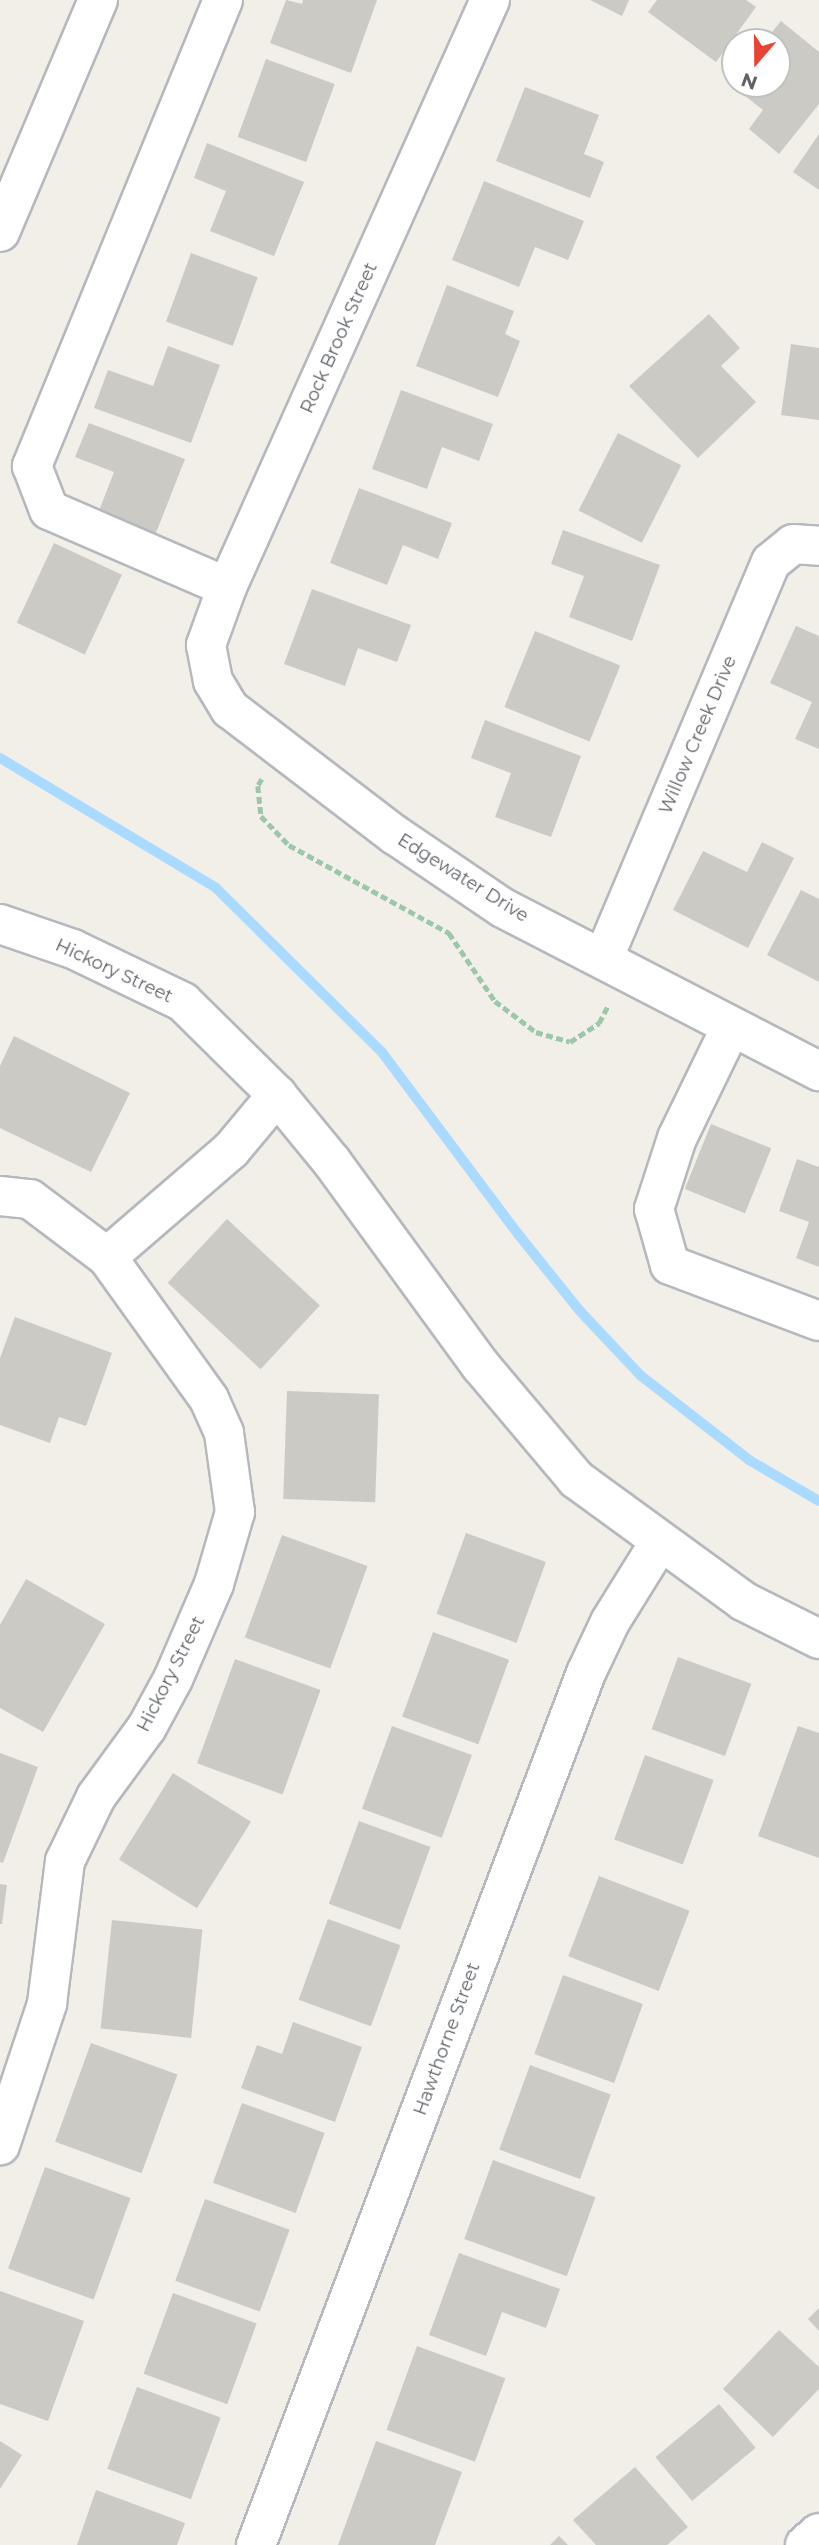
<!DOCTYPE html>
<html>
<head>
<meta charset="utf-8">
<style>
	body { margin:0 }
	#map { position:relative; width:819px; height:2545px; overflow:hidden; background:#f1efe8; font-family:Montserrat,sans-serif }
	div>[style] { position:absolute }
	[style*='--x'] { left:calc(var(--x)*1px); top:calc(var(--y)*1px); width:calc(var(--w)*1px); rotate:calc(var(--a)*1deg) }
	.stream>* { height:10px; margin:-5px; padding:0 5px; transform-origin:5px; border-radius:5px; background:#aadaff }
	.building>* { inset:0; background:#cccac5; transform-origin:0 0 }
	.path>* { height:4.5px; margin-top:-2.25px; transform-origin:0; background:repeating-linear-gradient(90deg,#9cc7a9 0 7px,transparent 0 10.5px) }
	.roads { filter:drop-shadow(2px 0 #b5b8bc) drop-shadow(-2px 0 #b5b8bc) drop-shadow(0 2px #b5b8bc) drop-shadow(0 -2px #b5b8bc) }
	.minor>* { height:38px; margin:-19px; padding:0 19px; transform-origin:19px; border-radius:19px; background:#fff }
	span { translate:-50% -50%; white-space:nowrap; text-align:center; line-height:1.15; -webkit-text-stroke:5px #fff; paint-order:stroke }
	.street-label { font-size:18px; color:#5f6368 }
	.north { position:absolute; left:721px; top:28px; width:70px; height:70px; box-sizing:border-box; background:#fff; border:2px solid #bfc1c3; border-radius:50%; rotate:200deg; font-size:19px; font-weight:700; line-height:28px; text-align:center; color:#5f6368 }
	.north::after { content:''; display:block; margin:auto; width:24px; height:32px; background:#ea4335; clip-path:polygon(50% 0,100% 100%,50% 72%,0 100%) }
</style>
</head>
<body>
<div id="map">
	<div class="stream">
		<div style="--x:0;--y:758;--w:252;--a:31"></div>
		<div style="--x:216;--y:888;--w:232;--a:44.7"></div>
		<div style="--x:381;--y:1051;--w:229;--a:53.2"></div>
		<div style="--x:518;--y:1234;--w:99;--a:51.2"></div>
		<div style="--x:580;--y:1311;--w:88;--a:46.8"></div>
		<div style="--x:640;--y:1375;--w:138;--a:37.9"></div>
		<div style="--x:749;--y:1460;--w:81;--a:30.4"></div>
	</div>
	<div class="building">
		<div style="clip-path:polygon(286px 0,302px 4px,303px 0,377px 0,351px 73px,270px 43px)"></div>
		<div style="clip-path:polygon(590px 0,629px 0,622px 16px)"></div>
		<div style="clip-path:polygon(657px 0,746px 0,756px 7px,716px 62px,648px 12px)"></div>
		<div style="clip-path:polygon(781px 21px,819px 52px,819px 104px,779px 154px,749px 129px,763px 110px,730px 84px,735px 78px,735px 84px,777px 84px,777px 42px,764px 42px)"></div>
		<div style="left:266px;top:59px;width:73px;height:83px;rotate:20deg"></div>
		<div style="clip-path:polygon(525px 87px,599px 115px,584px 154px,604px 162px,590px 198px,496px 161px)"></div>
		<div style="clip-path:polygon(819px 134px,819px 190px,793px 172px)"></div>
		<div style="clip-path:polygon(207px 143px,304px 182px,274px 256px,210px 231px,226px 191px,194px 178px)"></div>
		<div style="clip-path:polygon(484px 181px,584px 221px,568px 260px,535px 247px,519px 287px,452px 260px)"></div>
		<div style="left:191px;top:253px;width:71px;height:73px;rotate:20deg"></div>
		<div style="clip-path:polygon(447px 285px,514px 311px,505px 334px,520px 341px,498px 397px,416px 366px)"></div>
		<div style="clip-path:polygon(709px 314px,740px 348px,721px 366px,756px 402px,698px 458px,629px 386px)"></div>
		<div style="clip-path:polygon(791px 344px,819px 348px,819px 420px,781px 415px)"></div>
		<div style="clip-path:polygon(168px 346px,220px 365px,191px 443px,94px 408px,108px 370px,153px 386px)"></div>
		<div style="clip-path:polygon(401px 390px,493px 424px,479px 461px,442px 447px,427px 489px,372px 469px)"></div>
		<div style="clip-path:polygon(89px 423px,185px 459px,154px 538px,97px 516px,114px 472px,75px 457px)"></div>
		<div style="left:618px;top:433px;width:71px;height:87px;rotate:27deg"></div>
		<div style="clip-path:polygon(359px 488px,452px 523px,438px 559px,403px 545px,387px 585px,330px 563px)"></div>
		<div style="clip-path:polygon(563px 530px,660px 565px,632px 641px,569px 617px,584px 576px,551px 564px)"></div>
		<div style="left:54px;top:543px;width:75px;height:88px;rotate:25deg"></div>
		<div style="clip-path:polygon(312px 589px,411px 625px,397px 662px,358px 648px,345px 686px,284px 664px)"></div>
		<div style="clip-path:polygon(796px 626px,819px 636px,819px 749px,795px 739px,812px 702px,770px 683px)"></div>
		<div style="left:535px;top:631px;width:92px;height:82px;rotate:22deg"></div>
		<div style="clip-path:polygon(485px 720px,581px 756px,551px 837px,495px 817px,511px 773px,471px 758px)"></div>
		<div style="clip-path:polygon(762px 842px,794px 858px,748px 948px,673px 910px,703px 851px,747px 872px)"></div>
		<div style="clip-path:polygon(801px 890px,819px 899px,819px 982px,767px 955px)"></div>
		<div style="clip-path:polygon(14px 1036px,130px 1093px,91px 1172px,0 1128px,0 1066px)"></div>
		<div style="left:711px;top:1124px;width:65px;height:70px;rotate:22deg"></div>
		<div style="clip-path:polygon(797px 1159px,819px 1167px,819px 1267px,796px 1258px,809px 1222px,779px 1211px)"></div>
		<div style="left:227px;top:1219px;width:127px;height:87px;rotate:43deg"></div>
		<div style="clip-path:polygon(15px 1317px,112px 1353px,86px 1426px,59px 1417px,50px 1443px,0 1425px,0 1358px)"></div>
		<div style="left:287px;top:1391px;width:92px;height:108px;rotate:2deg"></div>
		<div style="left:466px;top:1533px;width:85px;height:86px;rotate:20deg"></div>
		<div style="left:282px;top:1535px;width:91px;height:109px;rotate:20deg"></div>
		<div style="clip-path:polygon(26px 1579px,105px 1624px,43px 1732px,0 1708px,0 1625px)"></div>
		<div style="left:433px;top:1632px;width:81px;height:90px;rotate:20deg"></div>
		<div style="left:678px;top:1657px;width:78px;height:77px;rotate:20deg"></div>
		<div style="left:235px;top:1659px;width:91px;height:111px;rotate:20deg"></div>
		<div style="left:392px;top:1726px;width:85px;height:88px;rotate:20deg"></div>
		<div style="clip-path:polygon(798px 1726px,819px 1733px,819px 1858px,758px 1836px)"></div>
		<div style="clip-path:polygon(0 1753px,38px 1767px,3px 1863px,0 1862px)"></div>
		<div style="left:645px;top:1755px;width:73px;height:90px;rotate:20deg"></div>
		<div style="left:173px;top:1773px;width:92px;height:102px;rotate:32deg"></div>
		<div style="left:359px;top:1821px;width:76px;height:88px;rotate:20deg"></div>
		<div style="left:599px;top:1876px;width:97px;height:86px;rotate:21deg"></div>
		<div style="clip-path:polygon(0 1884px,7px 1885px,2px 1924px,0 1924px)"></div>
		<div style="left:328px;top:1919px;width:77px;height:86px;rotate:20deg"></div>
		<div style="left:112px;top:1920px;width:91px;height:109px;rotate:6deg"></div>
		<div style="left:563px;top:1975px;width:85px;height:84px;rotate:20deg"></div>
		<div style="clip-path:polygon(293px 2022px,362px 2047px,335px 2122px,241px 2088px,257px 2045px,282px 2054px)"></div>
		<div style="left:91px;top:2043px;width:92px;height:105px;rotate:20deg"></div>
		<div style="left:530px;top:2065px;width:86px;height:90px;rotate:20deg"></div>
		<div style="left:242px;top:2103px;width:88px;height:85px;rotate:20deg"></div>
		<div style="left:493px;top:2160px;width:109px;height:84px;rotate:20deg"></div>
		<div style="left:45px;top:2167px;width:91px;height:108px;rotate:20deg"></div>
		<div style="left:205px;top:2199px;width:90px;height:87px;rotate:20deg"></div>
		<div style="clip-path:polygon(459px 2253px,560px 2289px,546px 2328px,502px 2312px,486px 2356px,429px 2335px)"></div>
		<div style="clip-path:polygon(0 2291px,84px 2321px,48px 2421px,0 2404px)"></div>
		<div style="left:173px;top:2293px;width:89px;height:86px;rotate:20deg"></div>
		<div style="clip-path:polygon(819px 2308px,819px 2331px,808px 2319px)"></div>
		<div style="clip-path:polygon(779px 2330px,819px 2367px,819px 2389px,773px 2437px,723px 2389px)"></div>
		<div style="left:417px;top:2346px;width:94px;height:89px;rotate:20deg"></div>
		<div style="left:137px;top:2387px;width:89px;height:87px;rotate:20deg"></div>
		<div style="left:719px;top:2404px;width:57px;height:83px;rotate:50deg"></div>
		<div style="clip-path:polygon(0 2441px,22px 2455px,0 2489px)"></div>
		<div style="clip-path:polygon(376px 2441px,462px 2472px,435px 2545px,338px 2545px)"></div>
		<div style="clip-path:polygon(635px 2467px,688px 2527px,667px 2545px,596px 2545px,573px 2520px)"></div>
		<div style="clip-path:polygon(96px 2490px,185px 2523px,177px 2545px,77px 2545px)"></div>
		<div style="clip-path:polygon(559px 2536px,568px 2545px,550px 2545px)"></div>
	</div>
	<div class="path">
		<div style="--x:262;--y:779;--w:8;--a:120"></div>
		<div style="--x:258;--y:786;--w:30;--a:84"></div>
		<div style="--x:261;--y:816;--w:40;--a:46"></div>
		<div style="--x:289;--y:845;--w:183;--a:28.8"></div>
		<div style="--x:449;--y:933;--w:82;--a:55.9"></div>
		<div style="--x:495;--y:1001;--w:51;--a:37.1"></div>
		<div style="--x:536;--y:1032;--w:35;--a:16"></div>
		<div style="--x:570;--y:1042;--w:35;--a:-33"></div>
		<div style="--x:599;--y:1023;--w:20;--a:-63"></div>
	</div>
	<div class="roads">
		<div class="minor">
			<div style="--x:223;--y:0;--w:504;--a:112.29"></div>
			<div style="--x:32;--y:466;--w:47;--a:68.9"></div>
			<div style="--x:49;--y:510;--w:194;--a:23.4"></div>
			<div style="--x:490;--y:0;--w:643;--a:114.13"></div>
			<div style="--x:227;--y:587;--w:62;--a:109.9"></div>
			<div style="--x:206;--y:645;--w:37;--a:79"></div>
			<div style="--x:213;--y:681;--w:33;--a:59"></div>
			<div style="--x:230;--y:709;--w:208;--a:37.4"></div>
			<div style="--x:395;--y:835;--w:130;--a:34.1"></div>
			<div style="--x:503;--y:908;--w:356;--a:27.3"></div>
			<div style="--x:0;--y:232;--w:252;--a:-67.1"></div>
			<div style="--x:0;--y:924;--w:77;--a:18.9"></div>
			<div style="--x:73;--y:949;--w:122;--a:25.7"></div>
			<div style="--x:183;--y:1002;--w:132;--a:44.7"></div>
			<div style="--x:277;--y:1095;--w:87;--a:50.6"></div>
			<div style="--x:332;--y:1162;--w:253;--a:53.9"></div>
			<div style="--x:481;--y:1366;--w:148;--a:49.9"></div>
			<div style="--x:576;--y:1479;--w:207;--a:36.1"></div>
			<div style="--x:743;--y:1601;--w:85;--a:26.6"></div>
			<div style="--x:604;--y:957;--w:429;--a:-67.1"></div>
			<div style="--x:771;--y:562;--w:28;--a:-39"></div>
			<div style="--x:793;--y:544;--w:26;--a:4"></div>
			<div style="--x:731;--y:1027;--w:123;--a:115.9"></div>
			<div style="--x:677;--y:1138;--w:75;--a:107.9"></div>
			<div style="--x:654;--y:1209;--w:58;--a:74.1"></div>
			<div style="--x:670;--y:1265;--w:159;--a:20.6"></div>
			<div style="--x:0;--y:1196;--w:30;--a:6"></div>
			<div style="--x:30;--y:1199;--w:96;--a:37"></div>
			<div style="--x:107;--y:1257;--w:175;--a:54.3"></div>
			<div style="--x:209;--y:1399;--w:37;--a:66"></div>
			<div style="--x:224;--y:1433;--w:80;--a:82.1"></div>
			<div style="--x:235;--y:1512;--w:75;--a:106.3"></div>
			<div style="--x:214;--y:1584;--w:103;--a:113.3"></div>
			<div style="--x:173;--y:1679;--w:55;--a:118.4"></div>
			<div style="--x:147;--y:1727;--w:87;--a:126.1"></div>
			<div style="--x:96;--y:1797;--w:71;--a:115.8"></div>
			<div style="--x:65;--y:1861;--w:144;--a:97.2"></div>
			<div style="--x:47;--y:2004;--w:149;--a:108.4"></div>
			<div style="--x:107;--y:1257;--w:164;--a:-40.8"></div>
			<div style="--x:231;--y:1150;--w:72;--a:-50.1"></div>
			<div style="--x:256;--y:2545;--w:932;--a:-69.27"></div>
			<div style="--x:586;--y:1673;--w:56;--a:-64.8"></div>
			<div style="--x:610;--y:1622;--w:93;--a:-58.2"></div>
			<div style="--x:805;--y:2545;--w:18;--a:-41"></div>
		</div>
	</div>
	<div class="street-label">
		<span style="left:339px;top:338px;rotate:-66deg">Rock Brook Street</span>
		<span style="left:698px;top:735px;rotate:-67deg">Willow Creek Drive</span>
		<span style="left:463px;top:878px;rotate:32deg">Edgewater Drive</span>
		<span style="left:114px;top:971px;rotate:25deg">Hickory Street</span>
		<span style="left:171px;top:1674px;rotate:-63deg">Hickory Street</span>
		<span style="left:447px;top:2039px;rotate:-70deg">Hawthorne Street</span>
	</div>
	<div class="north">N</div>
</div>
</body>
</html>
